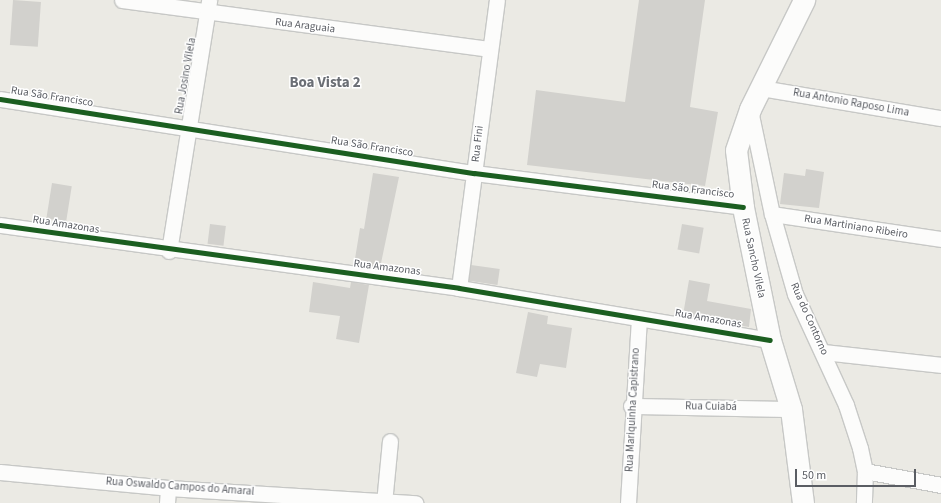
<!DOCTYPE html>
<html>
<head>
<meta charset="utf-8">
<style>
	body { margin:0 }
	#map { position:relative; width:941px; height:503px; overflow:hidden; background:#ebeae4; font-family:"Source Sans 3",sans-serif }
	div>[style] { position:absolute }
	[style*='--x'] { left:calc(var(--x)*1px); top:calc(var(--y)*1px); width:calc(var(--w)*1px); rotate:calc(var(--a)*1deg) }
	.building>* { inset:0; background:#d2d1cd; transform-origin:0 0 }
	.roads { filter:drop-shadow(1px 0 #c7c8c6) drop-shadow(-1px 0 #c7c8c6) drop-shadow(0 1px #c7c8c6) drop-shadow(0 -1px #c7c8c6) }
	.street>* { height:15px; margin:-7.5px; padding:0 7.5px; transform-origin:7.5px; border-radius:7.5px; background:#fcfcfb }
	.secondary>* { height:21px; margin:-10.5px; padding:0 10.5px; transform-origin:10.5px; border-radius:10.5px; background:#fcfcfb }
	.cycleway>* { height:5px; margin:-2.5px; padding:0 2.5px; transform-origin:2.5px; border-radius:2.5px; background:#1b5e20 }
	span { translate:-50% -50%; white-space:nowrap; text-align:center; line-height:1.15; -webkit-text-stroke:3px #fff; paint-order:stroke }
	.street-label { font-size:11px; color:#5a5d63 }
	.district-label { font-size:15px; color:#6b6f75; font-weight:700 }
	.scale { position:absolute; left:795px; top:469px; width:121px; height:18px; box-sizing:border-box; border:2px solid #5a5d63; border-top:0; padding-left:5px; font-size:12px; line-height:14px; white-space:nowrap; color:#5a5d63; -webkit-text-stroke:3px #fff; paint-order:stroke }
</style>
</head>
<body>
<div id="map">
	<div class="building">
		<div style="left:13px;top:0;width:28px;height:45px;rotate:4deg"></div>
		<div style="clip-path:polygon(639px 0,705px 0,690px 107px,718px 112px,705px 186px,527px 165px,536px 90px,625px 102px)"></div>
		<div style="clip-path:polygon(806px 169px,824px 172px,819px 208px,780px 204px,784px 173px,805px 176px)"></div>
		<div style="clip-path:polygon(373px 173px,399px 177px,380px 268px,354px 265px,360px 228px,364px 229px)"></div>
		<div style="left:52px;top:183px;width:20px;height:36px;rotate:9deg"></div>
		<div style="left:210px;top:224px;width:16px;height:20px;rotate:7deg"></div>
		<div style="left:682px;top:224px;width:22px;height:26px;rotate:10deg"></div>
		<div style="left:471px;top:265px;width:29px;height:16px;rotate:8deg"></div>
		<div style="clip-path:polygon(689px 280px,710px 284px,707px 301px,751px 309px,749px 327px,683px 315px)"></div>
		<div style="clip-path:polygon(313px 282px,350px 288px,351px 282px,369px 285px,359px 343px,336px 339px,340px 316px,309px 312px)"></div>
		<div style="clip-path:polygon(528px 312px,548px 316px,547px 324px,572px 328px,566px 368px,540px 364px,537px 377px,516px 373px)"></div>
	</div>
	<div class="roads">
		<div class="street">
			<div style="--x:122;--y:0;--w:370;--a:7.6"></div>
			<div style="--x:761;--y:88;--w:182;--a:9.5"></div>
			<div style="--x:0;--y:99;--w:480;--a:8.9"></div>
			<div style="--x:474;--y:173;--w:271;--a:7.2"></div>
			<div style="--x:750;--y:110;--w:106;--a:78.1"></div>
			<div style="--x:772;--y:214;--w:83;--a:74"></div>
			<div style="--x:795;--y:294;--w:122;--a:65.3"></div>
			<div style="--x:846;--y:405;--w:45;--a:72"></div>
			<div style="--x:860;--y:448;--w:24;--a:78"></div>
			<div style="--x:865;--y:471;--w:32;--a:92"></div>
			<div style="--x:772;--y:214;--w:171;--a:8.4"></div>
			<div style="--x:0;--y:225;--w:463;--a:7.8"></div>
			<div style="--x:459;--y:288;--w:315;--a:9.5"></div>
			<div style="--x:169;--y:251;--w:254;--a:-80.9"></div>
			<div style="--x:459;--y:288;--w:290;--a:-82.5"></div>
			<div style="--x:824;--y:352;--w:118;--a:6.3"></div>
			<div style="--x:631;--y:406;--w:160;--a:1.1"></div>
			<div style="--x:865;--y:471;--w:77;--a:10.4"></div>
			<div style="--x:0;--y:472;--w:169;--a:5.4"></div>
			<div style="--x:168;--y:488;--w:248;--a:3.5"></div>
			<div style="--x:167;--y:503;--w:15;--a:-86"></div>
			<div style="--x:384;--y:503;--w:62;--a:-84.5"></div>
			<div style="--x:628;--y:503;--w:185;--a:-86.6"></div>
		</div>
		<div class="secondary">
			<div style="--x:803;--y:503;--w:95;--a:-97.3"></div>
			<div style="--x:791;--y:409;--w:72;--a:-106.9"></div>
			<div style="--x:770;--y:340;--w:136;--a:-101.5"></div>
			<div style="--x:743;--y:207;--w:57;--a:-97"></div>
			<div style="--x:736;--y:150;--w:43;--a:-71.1"></div>
			<div style="--x:750;--y:109;--w:122;--a:-63.6"></div>
		</div>
	</div>
	<div class="cycleway">
		<div style="--x:0;--y:99;--w:480;--a:8.9"></div>
		<div style="--x:474;--y:173;--w:271;--a:7.2"></div>
		<div style="--x:0;--y:225;--w:463;--a:7.8"></div>
		<div style="--x:459;--y:288;--w:315;--a:9.5"></div>
	</div>
	<div class="street-label">
		<span style="left:305px;top:26px;rotate:7deg">Rua Araguaia</span>
		<span style="left:186px;top:76px;rotate:-80deg">Rua Josino Vilela</span>
		<span style="left:52px;top:97px;rotate:9deg">Rua São Francisco</span>
		<span style="left:851px;top:103px;rotate:10deg">Rua Antonio Raposo Lima</span>
		<span style="left:478px;top:144px;rotate:-83deg">Rua Fini</span>
		<span style="left:372px;top:147px;rotate:9deg">Rua São Francisco</span>
		<span style="left:693px;top:190px;rotate:7deg">Rua São Francisco</span>
		<span style="left:66px;top:225px;rotate:9deg">Rua Amazonas</span>
		<span style="left:856px;top:227px;rotate:9deg">Rua Martiniano Ribeiro</span>
		<span style="left:753px;top:258px;rotate:78deg">Rua Sancho Vilela</span>
		<span style="left:387px;top:268px;rotate:7deg">Rua Amazonas</span>
		<span style="left:708px;top:319px;rotate:10deg">Rua Amazonas</span>
		<span style="left:809px;top:319px;rotate:66deg">Rua do Contorno</span>
		<span style="left:711px;top:407px;rotate:1deg">Rua Cuiabá</span>
		<span style="left:633px;top:410px;rotate:-87deg">Rua Mariquinha Capistrano</span>
		<span style="left:180px;top:487px;rotate:4deg">Rua Oswaldo Campos do Amaral</span>
	</div>
	<div class="district-label">
		<span style="left:325px;top:83px">Boa Vista 2</span>
	</div>
	<div class="scale">50 m</div>
</div>
</body>
</html>
